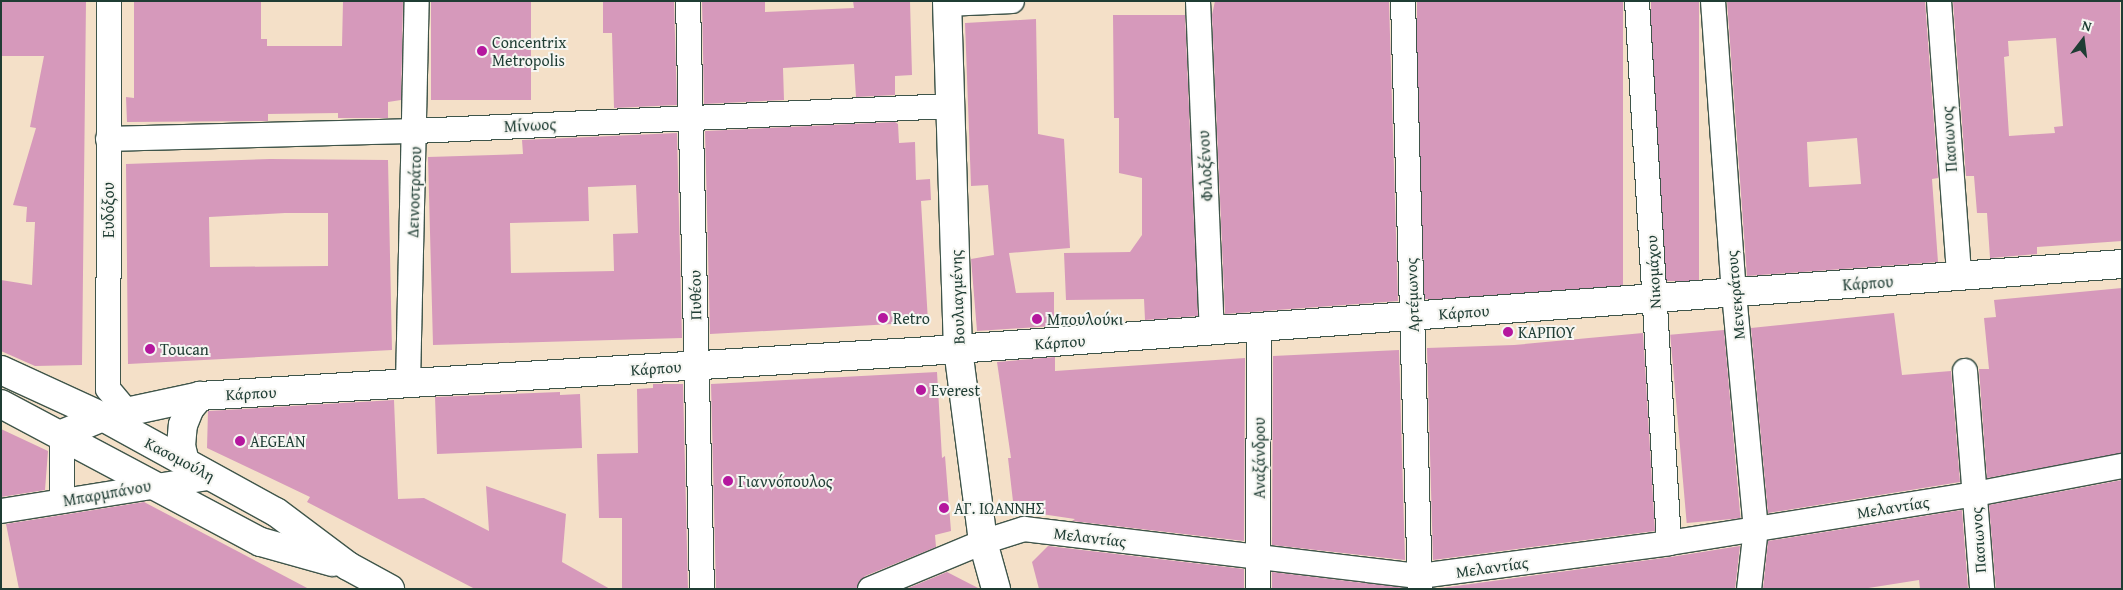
<!DOCTYPE html>
<html>
<head>
<meta charset="utf-8">
<style>
	body { margin:0 }
	#map { position:relative; width:2123px; height:590px; overflow:hidden; background:#f4e0c8; font-family:"Gentium Book Plus",serif }
	div>[style] { position:absolute }
	[style*='--x'] { left:calc(var(--x)*1px); top:calc(var(--y)*1px); width:calc(var(--w)*1px); rotate:calc(var(--a)*1deg) }
	.building>* { inset:0; background:#d699bb; transform-origin:0 0 }
	.roads { filter:drop-shadow(1px 0 #3f554a) drop-shadow(-1px 0 #3f554a) drop-shadow(0 1px #3f554a) drop-shadow(0 -1px #3f554a) }
	.street>* { height:24px; margin:-12px; padding:0 12px; transform-origin:12px; border-radius:12px; background:#fff }
	.secondary>* { height:28px; margin:-14px; padding:0 14px; transform-origin:14px; border-radius:14px; background:#fff }
	.primary>* { height:28px; margin:-14px; padding:0 14px; transform-origin:14px; border-radius:14px; background:#fff }
	.dots>* { width:14px; height:14px; translate:-50% -50%; box-sizing:border-box; border:2px solid #f6f6f2; border-radius:50% }
	span { translate:-50% -50%; white-space:nowrap; text-align:center; line-height:1.15; -webkit-text-stroke:4px #f6f6f2; paint-order:stroke }
	.poi-label { font-size:16px; color:#1f3d34 }
	.left { translate:0 -50%; text-align:left }
	.street-label { font-size:16px; color:#1f3d34 }
	.frame { position:absolute; inset:0; border:2px solid #1f3d34; pointer-events:none }
	.north { position:absolute; left:2058px; top:15px; width:50px; height:50px; -webkit-text-stroke:4px #f6f6f2; paint-order:stroke; rotate:15deg; font-size:14px; font-weight:700; line-height:20px; text-align:center; color:#1f3d34 }
	.north::after { content:''; display:block; margin:auto; width:18px; height:22px; background:#1f3d34; clip-path:polygon(50% 0,100% 100%,50% 72%,0 100%) }
</style>
</head>
<body>
<div id="map">
	<div class="building">
		<div style="clip-path:polygon(1px 1px,86px 1px,82px 365px,35px 366px,1px 351px,1px 280px,32px 285px,35px 222px,26px 222px,27px 207px,13px 205px,36px 128px,30px 127px,44px 56px,1px 56px)"></div>
		<div style="clip-path:polygon(134px 1px,261px 1px,261px 39px,267px 39px,267px 46px,342px 46px,343px 1px,403px 1px,401px 100px,388px 102px,388px 118px,338px 118px,338px 113px,268px 114px,268px 121px,127px 122px,126px 97px,134px 98px)"></div>
		<div style="left:431px;top:1px;width:100px;height:99px"></div>
		<div style="clip-path:polygon(603px 1px,674px 1px,677px 105px,614px 108px,612px 33px,603px 33px)"></div>
		<div style="clip-path:polygon(702px 1px,765px 1px,765px 12px,854px 8px,853px 1px,910px 1px,912px 75px,895px 76px,895px 95px,856px 97px,854px 64px,783px 68px,784px 100px,704px 104px)"></div>
		<div style="clip-path:polygon(1215px 1px,1389px 1px,1398px 301px,1225px 314px,1212px 15px)"></div>
		<div style="left:1417px;top:1px;width:206px;height:298px"></div>
		<div style="left:1651px;top:1px;width:48px;height:280px"></div>
		<div style="clip-path:polygon(evenodd,1727px 1px,1925px 1px,1938px 178px,1932px 179px,1938px 262px,1747px 276px,1727px 1px,1857px 138px,1861px 184px,1809px 187px,1807px 142px,1857px 138px)"></div>
		<div style="clip-path:polygon(evenodd,1953px 1px,2120px 1px,2122px 241px,2037px 247px,2037px 254px,1990px 258px,1987px 213px,1977px 213px,1974px 176px,1966px 176px,1953px 1px,2056px 38px,2063px 126px,2054px 127px,2055px 133px,2009px 136px,2004px 57px,2009px 56px,2008px 41px,2056px 38px)"></div>
		<div style="clip-path:polygon(1113px 15px,1185px 15px,1198px 316px,1145px 320px,1144px 299px,1066px 300px,1064px 253px,1130px 252px,1142px 235px,1142px 178px,1119px 173px,1119px 118px,1114px 118px)"></div>
		<div style="clip-path:polygon(1036px 19px,1038px 134px,1064px 139px,1070px 248px,1009px 253px,1016px 293px,1054px 292px,1054px 326px,977px 331px,971px 259px,994px 255px,988px 185px,971px 186px,965px 23px)"></div>
		<div style="clip-path:polygon(895px 122px,898px 124px,899px 143px,915px 142px,916px 180px,930px 179px,931px 200px,921px 201px,928px 322px,710px 334px,705px 131px)"></div>
		<div style="clip-path:polygon(evenodd,677px 133px,682px 338px,433px 345px,428px 157px,523px 154px,522px 140px,677px 133px,636px 185px,638px 233px,613px 234px,614px 271px,511px 273px,510px 223px,589px 221px,588px 187px,636px 185px)"></div>
		<div style="clip-path:polygon(evenodd,270px 159px,388px 160px,392px 350px,128px 364px,126px 164px,270px 159px,285px 213px,328px 213px,328px 266px,210px 267px,209px 217px,285px 213px)"></div>
		<div style="clip-path:polygon(2122px 288px,2122px 453px,1987px 478px,1979px 369px,1989px 369px,1984px 318px,1996px 317px,1994px 300px)"></div>
		<div style="clip-path:polygon(1894px 313px,1902px 375px,1951px 371px,1960px 482px,1768px 513px,1751px 328px)"></div>
		<div style="left:1724px;top:330px;width:189px;height:54px;rotate:85deg"></div>
		<div style="clip-path:polygon(1643px 333px,1655px 531px,1433px 560px,1427px 348px,1514px 345px)"></div>
		<div style="clip-path:polygon(1399px 350px,1405px 560px,1272px 545px,1273px 356px)"></div>
		<div style="clip-path:polygon(1055px 357px,1055px 371px,1245px 358px,1244px 541px,1072px 521px,1075px 519px,1014px 510px,1008px 458px,1011px 458px,997px 362px)"></div>
		<div style="clip-path:polygon(937px 372px,942px 458px,945px 456px,951px 531px,935px 535px,936px 547px,865px 576px,856px 589px,716px 589px,711px 384px)"></div>
		<div style="clip-path:polygon(653px 384px,683px 384px,688px 589px,622px 589px,622px 518px,599px 518px,597px 454px,638px 453px,637px 389px,653px 388px)"></div>
		<div style="clip-path:polygon(560px 392px,560px 395px,580px 394px,582px 448px,437px 454px,435px 397px)"></div>
		<div style="clip-path:polygon(394px 400px,398px 499px,424px 498px,489px 531px,486px 486px,566px 514px,562px 562px,610px 589px,475px 589px,307px 502px,310px 497px,207px 448px,208px 411px)"></div>
		<div style="clip-path:polygon(1px 429px,48px 451px,45px 490px,1px 497px)"></div>
		<div style="clip-path:polygon(2122px 480px,2122px 589px,1996px 589px,1989px 505px)"></div>
		<div style="clip-path:polygon(144px 502px,239px 552px,309px 589px,19px 589px,6px 524px)"></div>
		<div style="clip-path:polygon(1962px 510px,1968px 589px,1920px 589px,1919px 580px,1862px 589px,1763px 589px,1768px 541px)"></div>
		<div style="clip-path:polygon(1048px 546px,1244px 569px,1244px 589px,1039px 589px,1032px 562px)"></div>
		<div style="clip-path:polygon(1740px 546px,1735px 589px,1434px 589px,1671px 557px)"></div>
		<div style="clip-path:polygon(947px 572px,980px 589px,906px 589px)"></div>
		<div style="clip-path:polygon(1272px 572px,1406px 588px,1406px 589px,1272px 589px)"></div>
	</div>
	<div class="roads">
		<div class="street">
			<div style="--x:109;--y:1;--w:388;--a:90.1"></div>
			<div style="--x:108;--y:389;--w:30;--a:50"></div>
			<div style="--x:688;--y:1;--w:588;--a:88.64"></div>
			<div style="--x:1198;--y:1;--w:330;--a:87.6"></div>
			<div style="--x:1403;--y:1;--w:588;--a:88.34"></div>
			<div style="--x:1637;--y:1;--w:543;--a:86.62"></div>
			<div style="--x:1713;--y:1;--w:293;--a:85.9"></div>
			<div style="--x:1734;--y:293;--w:236;--a:84.7"></div>
			<div style="--x:1756;--y:528;--w:61;--a:96.5"></div>
			<div style="--x:1939;--y:1;--w:276;--a:85.8"></div>
			<div style="--x:947;--y:4;--w:65;--a:-2.6"></div>
			<div style="--x:108;--y:139;--w:308;--a:-1.5"></div>
			<div style="--x:416;--y:131;--w:536;--a:-2.68"></div>
			<div style="--x:1965;--y:371;--w:219;--a:85.5"></div>
			<div style="--x:408;--y:383;--w:382;--a:-88.7"></div>
			<div style="--x:62;--y:501;--w:67;--a:-90"></div>
			<div style="--x:1;--y:511;--w:216;--a:-9.1"></div>
			<div style="--x:870;--y:589;--w:122;--a:-22.6"></div>
			<div style="--x:983;--y:542;--w:43;--a:-17.6"></div>
			<div style="--x:1024;--y:529;--w:399;--a:6.8"></div>
			<div style="--x:1420;--y:576;--w:251;--a:-7.5"></div>
			<div style="--x:1669;--y:543;--w:310;--a:-9.1"></div>
			<div style="--x:1975;--y:494;--w:150;--a:-10.8"></div>
			<div style="--x:1258;--y:589;--w:261;--a:-89.8"></div>
		</div>
		<div class="secondary">
			<div style="--x:1;--y:370;--w:112;--a:24.7"></div>
			<div style="--x:103;--y:417;--w:197;--a:28.8"></div>
			<div style="--x:276;--y:512;--w:90;--a:36.9"></div>
			<div style="--x:348;--y:566;--w:48;--a:28.7"></div>
			<div style="--x:1;--y:404;--w:294;--a:28"></div>
			<div style="--x:261;--y:542;--w:74;--a:15.7"></div>
			<div style="--x:62;--y:434;--w:44;--a:-22.5"></div>
			<div style="--x:103;--y:417;--w:99;--a:-12.2"></div>
			<div style="--x:200;--y:396;--w:730;--a:-3.53"></div>
			<div style="--x:929;--y:351;--w:1196;--a:-4.17"></div>
			<div style="--x:185;--y:462;--w:16;--a:-104"></div>
			<div style="--x:181;--y:446;--w:21;--a:-85"></div>
			<div style="--x:183;--y:425;--w:18;--a:-68"></div>
			<div style="--x:190;--y:408;--w:16;--a:-50"></div>
		</div>
		<div class="primary">
			<div style="--x:947;--y:1;--w:348;--a:88.2"></div>
			<div style="--x:958;--y:349;--w:195;--a:82.6"></div>
			<div style="--x:983;--y:542;--w:49;--a:74.5"></div>
		</div>
	</div>
	<div class="dots">
		<div style="left:482px;top:51px;background:#b5179e"></div>
		<div style="left:883px;top:318px;background:#b5179e"></div>
		<div style="left:1037px;top:319px;background:#b5179e"></div>
		<div style="left:1508px;top:332px;background:#b5179e"></div>
		<div style="left:150px;top:349px;background:#b5179e"></div>
		<div style="left:921px;top:390px;background:#b5179e"></div>
		<div style="left:240px;top:441px;background:#b5179e"></div>
		<div style="left:728px;top:481px;background:#b5179e"></div>
		<div style="left:944px;top:508px;background:#b5179e"></div>
	</div>
	<div class="poi-label">
		<span class="left" style="left:492px;top:51px">Concentrix<br>Metropolis</span>
		<span class="left" style="left:893px;top:318px">Retro</span>
		<span class="left" style="left:1047px;top:319px">Μπουλούκι</span>
		<span class="left" style="left:1518px;top:332px">ΚΑΡΠΟΥ</span>
		<span class="left" style="left:160px;top:349px">Toucan</span>
		<span class="left" style="left:931px;top:390px">Everest</span>
		<span class="left" style="left:250px;top:441px">AEGEAN</span>
		<span class="left" style="left:738px;top:481px">Γιαννόπουλος</span>
		<span class="left" style="left:954px;top:508px">ΑΓ. ΙΩΑΝΝΗΣ</span>
	</div>
	<div class="street-label">
		<span style="left:530px;top:125px;rotate:-3deg">Μίνωος</span>
		<span style="left:1949px;top:139px;rotate:-94deg">Πασιωνος</span>
		<span style="left:1205px;top:166px;rotate:-93deg">Φιλοξένου</span>
		<span style="left:414px;top:192px;rotate:-88deg">Δεινοστράτου</span>
		<span style="left:108px;top:210px;rotate:-90deg">Ευδόξου</span>
		<span style="left:1653px;top:272px;rotate:-93deg">Νικομάχου</span>
		<span style="left:1868px;top:283px;rotate:-4deg">Κάρπου</span>
		<span style="left:695px;top:295px;rotate:-91deg">Πυθέου</span>
		<span style="left:1412px;top:295px;rotate:-92deg">Αρτέμωνος</span>
		<span style="left:1735px;top:295px;rotate:-95deg">Μενεκράτους</span>
		<span style="left:957px;top:297px;rotate:-92deg">Βουλιαγμένης</span>
		<span style="left:1464px;top:312px;rotate:-4deg">Κάρπου</span>
		<span style="left:1060px;top:342px;rotate:-4deg">Κάρπου</span>
		<span style="left:656px;top:368px;rotate:-4deg">Κάρπου</span>
		<span style="left:251px;top:393px;rotate:-3deg">Κάρπου</span>
		<span style="left:1259px;top:458px;rotate:-90deg">Αναξάνδρου</span>
		<span style="left:180px;top:459px;rotate:28deg">Κασομούλη</span>
		<span style="left:107px;top:493px;rotate:-10deg">Μπαρμπάνου</span>
		<span style="left:1893px;top:507px;rotate:-9deg">Μελαντίας</span>
		<span style="left:1090px;top:537px;rotate:7deg">Μελαντίας</span>
		<span style="left:1978px;top:540px;rotate:-94deg">Πασιωνος</span>
		<span style="left:1492px;top:567px;rotate:-8deg">Μελαντίας</span>
	</div>
	<div class="frame"></div>
	<div class="north">N</div>
</div>
</body>
</html>
